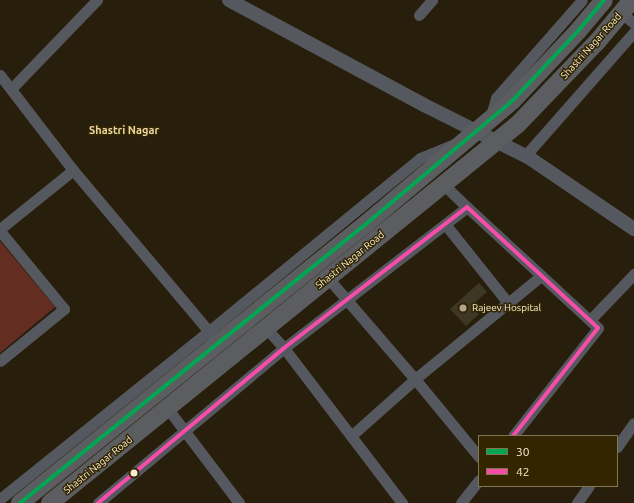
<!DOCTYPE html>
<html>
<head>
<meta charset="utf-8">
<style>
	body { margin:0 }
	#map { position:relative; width:634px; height:503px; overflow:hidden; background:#271f0b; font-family:Ubuntu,sans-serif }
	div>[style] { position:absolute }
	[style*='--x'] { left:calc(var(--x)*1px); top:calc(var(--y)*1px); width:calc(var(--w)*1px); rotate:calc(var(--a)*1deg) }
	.green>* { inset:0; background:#632d22 }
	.building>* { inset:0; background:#3e3724 }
	.minor>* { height:11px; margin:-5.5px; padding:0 5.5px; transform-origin:5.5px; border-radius:5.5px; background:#56585f }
	.tertiary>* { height:14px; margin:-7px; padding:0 7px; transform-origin:7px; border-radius:7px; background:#56585f }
	.trunk>* { height:18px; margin:-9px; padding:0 9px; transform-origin:9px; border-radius:9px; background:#5c5d60 }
	.bus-1>* { height:4px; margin:-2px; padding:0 2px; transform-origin:2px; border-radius:2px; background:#00a651 }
	.bus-2>* { height:4px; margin:-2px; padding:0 2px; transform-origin:2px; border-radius:2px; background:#f54da8 }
	.dots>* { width:11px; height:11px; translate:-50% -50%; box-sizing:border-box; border:2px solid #322500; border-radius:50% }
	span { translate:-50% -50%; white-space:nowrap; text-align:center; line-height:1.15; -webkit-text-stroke:3px #322500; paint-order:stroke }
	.street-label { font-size:10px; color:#f8eed3 }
	.poi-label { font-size:10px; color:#f8eed3 }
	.left { translate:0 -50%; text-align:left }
	.neighbourhood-label { font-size:11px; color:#ead6a0; font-weight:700 }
	.legend { position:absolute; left:478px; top:435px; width:140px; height:52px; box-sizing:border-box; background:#322500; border:1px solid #817554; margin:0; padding:5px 7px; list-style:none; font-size:12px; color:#f8eed3 }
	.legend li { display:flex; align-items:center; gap:8px; height:20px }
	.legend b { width:20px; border:1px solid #817554 }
</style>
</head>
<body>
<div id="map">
	<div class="green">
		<div style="clip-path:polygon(0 241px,55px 307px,0 353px)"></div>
	</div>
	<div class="building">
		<div style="clip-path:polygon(479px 283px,487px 292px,471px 306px,479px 314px,466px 326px,450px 309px)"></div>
	</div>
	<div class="minor">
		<div style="--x:621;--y:13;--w:16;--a:38"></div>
		<div style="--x:419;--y:15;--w:20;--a:-49"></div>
		<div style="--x:0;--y:75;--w:120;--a:52.5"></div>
		<div style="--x:73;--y:170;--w:217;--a:49.9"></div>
		<div style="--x:11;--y:89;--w:124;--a:-46"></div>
		<div style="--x:490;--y:119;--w:22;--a:-74"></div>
		<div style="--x:496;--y:98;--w:130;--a:-48.7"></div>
		<div style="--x:525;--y:156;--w:165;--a:-48.7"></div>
		<div style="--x:443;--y:184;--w:33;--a:44"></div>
		<div style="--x:445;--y:224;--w:101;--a:51.4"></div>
		<div style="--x:0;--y:229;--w:94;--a:-38.9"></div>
		<div style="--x:0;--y:231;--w:101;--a:50.6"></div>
		<div style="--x:64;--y:309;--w:82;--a:140.9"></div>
		<div style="--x:328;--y:278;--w:133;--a:49.3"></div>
		<div style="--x:415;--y:379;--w:101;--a:50.6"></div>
		<div style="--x:590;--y:320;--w:64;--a:-46.3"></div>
		<div style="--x:266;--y:328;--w:27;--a:48"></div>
		<div style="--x:284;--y:348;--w:195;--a:52.7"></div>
		<div style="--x:168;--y:409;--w:118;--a:52.9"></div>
		<div style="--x:351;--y:436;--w:86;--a:-41.7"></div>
		<div style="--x:415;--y:379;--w:163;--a:-39.3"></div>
		<div style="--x:617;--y:447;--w:29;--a:-55"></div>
		<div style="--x:0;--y:499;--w:268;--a:-38.8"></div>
		<div style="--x:209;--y:331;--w:273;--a:-39.3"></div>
		<div style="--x:420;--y:158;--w:37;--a:-22"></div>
		<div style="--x:98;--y:503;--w:242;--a:-39.8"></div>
		<div style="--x:284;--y:348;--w:231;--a:-37.6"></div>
		<div style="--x:467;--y:207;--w:178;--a:42.7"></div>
		<div style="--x:598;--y:328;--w:137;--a:128.2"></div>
		<div style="--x:461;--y:503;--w:29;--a:-52"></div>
		<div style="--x:577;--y:503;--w:21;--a:-55"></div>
	</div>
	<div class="tertiary">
		<div style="--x:229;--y:0;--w:221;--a:28.3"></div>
		<div style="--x:424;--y:105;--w:116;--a:26.6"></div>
		<div style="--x:528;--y:157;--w:128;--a:34.2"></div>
	</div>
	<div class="trunk">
		<div style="--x:20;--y:503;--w:444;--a:-38.9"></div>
		<div style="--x:366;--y:224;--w:192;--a:-40.1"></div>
		<div style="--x:513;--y:100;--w:95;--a:-46.7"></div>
		<div style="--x:578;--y:31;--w:40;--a:-50"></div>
		<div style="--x:50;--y:503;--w:602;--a:-39"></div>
		<div style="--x:518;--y:124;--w:114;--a:-46.1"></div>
		<div style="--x:597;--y:42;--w:55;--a:-50.2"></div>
	</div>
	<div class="bus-1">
		<div style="--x:20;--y:503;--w:444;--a:-38.9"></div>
		<div style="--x:366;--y:224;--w:192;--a:-40.1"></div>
		<div style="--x:513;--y:100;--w:95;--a:-46.7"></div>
		<div style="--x:578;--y:31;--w:40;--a:-50"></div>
	</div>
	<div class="bus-2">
		<div style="--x:98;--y:503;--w:242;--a:-39.8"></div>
		<div style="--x:284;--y:348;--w:231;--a:-37.6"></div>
		<div style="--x:467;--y:207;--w:178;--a:42.7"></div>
		<div style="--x:598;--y:328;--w:137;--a:128.2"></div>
	</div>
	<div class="dots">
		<div style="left:463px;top:308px;background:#afa68d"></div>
		<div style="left:134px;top:473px;background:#f8eed3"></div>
	</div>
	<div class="street-label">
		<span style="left:591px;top:46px;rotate:-48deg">Shastri Nagar Road</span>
		<span style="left:350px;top:260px;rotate:-39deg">Shastri Nagar Road</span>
		<span style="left:98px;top:465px;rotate:-39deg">Shastri Nagar Road</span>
	</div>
	<div class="poi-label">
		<span class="left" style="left:472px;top:308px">Rajeev Hospital</span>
	</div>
	<div class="neighbourhood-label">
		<span style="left:124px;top:130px">Shastri Nagar</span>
	</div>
	<ul class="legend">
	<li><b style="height:5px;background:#00a651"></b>30</li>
	<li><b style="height:5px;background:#f54da8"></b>42</li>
	</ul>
</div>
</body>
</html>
